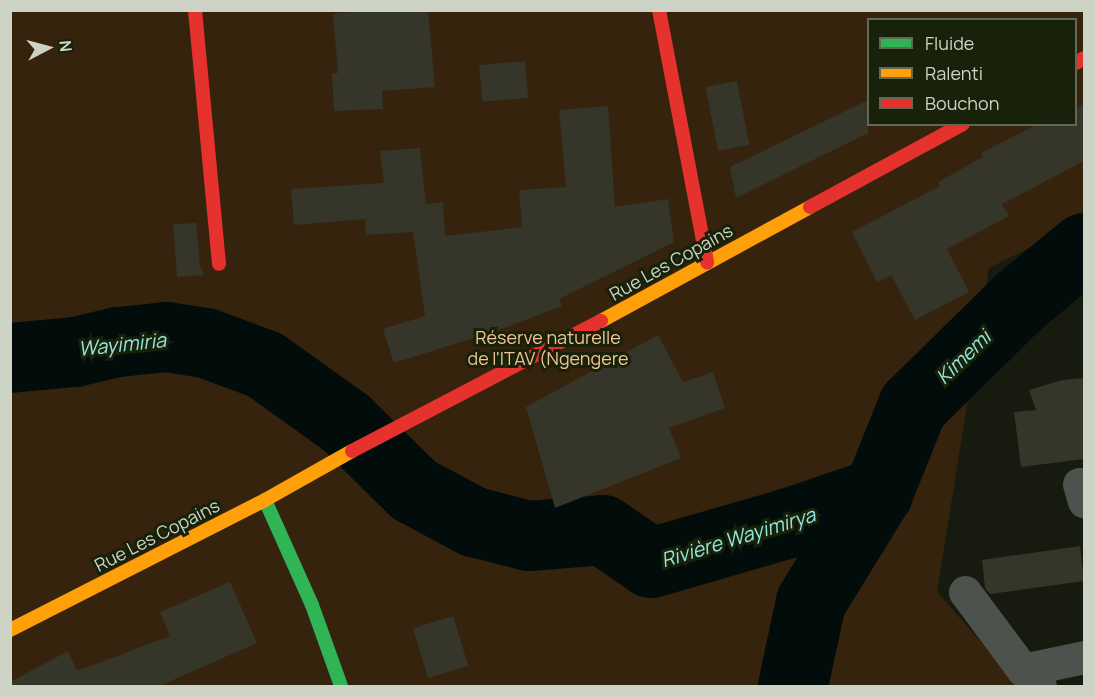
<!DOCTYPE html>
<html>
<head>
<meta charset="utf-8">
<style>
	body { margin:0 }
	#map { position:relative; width:1095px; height:697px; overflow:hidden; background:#171b0f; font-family:Manrope,sans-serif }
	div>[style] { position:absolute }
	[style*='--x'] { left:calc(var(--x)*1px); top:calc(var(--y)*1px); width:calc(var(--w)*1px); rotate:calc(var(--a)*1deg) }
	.green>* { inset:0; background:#35230d }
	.river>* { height:70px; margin:-35px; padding:0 35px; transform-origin:35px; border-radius:35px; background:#020c0a }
	.building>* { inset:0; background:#353529; transform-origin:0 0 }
	.street>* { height:33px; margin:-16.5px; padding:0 16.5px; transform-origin:16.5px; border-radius:16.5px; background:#4e524c }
	.fast>* { height:14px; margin:-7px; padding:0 7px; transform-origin:7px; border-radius:7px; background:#30b455 }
	.slow>* { height:14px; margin:-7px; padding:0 7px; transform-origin:7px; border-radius:7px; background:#ff9f0a }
	.jam>* { height:14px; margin:-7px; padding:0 7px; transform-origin:7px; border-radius:7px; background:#e5322d }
	span { translate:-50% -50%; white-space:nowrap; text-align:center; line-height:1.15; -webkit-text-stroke:6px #182109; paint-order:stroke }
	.street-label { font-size:18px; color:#ced4c5 }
	.park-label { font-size:18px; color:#f4c394 }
	.water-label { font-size:20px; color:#92e6de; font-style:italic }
	.frame { position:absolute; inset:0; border:12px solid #ced4c5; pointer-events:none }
	.legend { position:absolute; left:867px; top:18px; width:210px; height:108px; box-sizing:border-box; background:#182109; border:2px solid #616954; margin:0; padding:8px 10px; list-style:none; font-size:18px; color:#ced4c5 }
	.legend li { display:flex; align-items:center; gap:12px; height:30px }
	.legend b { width:30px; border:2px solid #616954 }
	.north { position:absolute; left:18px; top:18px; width:60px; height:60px; -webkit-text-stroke:4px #182109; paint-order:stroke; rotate:84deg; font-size:16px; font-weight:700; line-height:24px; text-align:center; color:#ced4c5 }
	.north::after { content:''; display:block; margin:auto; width:21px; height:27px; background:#ced4c5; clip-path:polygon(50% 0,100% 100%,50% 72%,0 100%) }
</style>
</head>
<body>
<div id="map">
	<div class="green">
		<div style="clip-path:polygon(evenodd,10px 11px,1084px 11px,1084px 221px,989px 268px,937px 592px,1020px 686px,11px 686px,10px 11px,868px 20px,1076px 20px,1076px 124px,868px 124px,868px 20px)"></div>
	</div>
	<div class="river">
		<div style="--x:10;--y:358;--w:65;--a:-5.3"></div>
		<div style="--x:75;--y:352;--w:44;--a:-13.1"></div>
		<div style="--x:118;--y:342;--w:49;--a:-5.8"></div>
		<div style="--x:167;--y:337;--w:39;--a:9"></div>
		<div style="--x:206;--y:343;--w:63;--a:20.4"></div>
		<div style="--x:265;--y:365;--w:100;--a:35.6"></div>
		<div style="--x:346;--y:423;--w:95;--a:44.6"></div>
		<div style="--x:414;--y:490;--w:68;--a:28.1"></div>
		<div style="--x:474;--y:522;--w:57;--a:14.3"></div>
		<div style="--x:529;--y:536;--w:74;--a:-4.6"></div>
		<div style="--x:603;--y:530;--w:58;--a:34.5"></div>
		<div style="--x:651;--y:563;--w:148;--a:-16.1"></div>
		<div style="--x:793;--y:522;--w:90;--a:-18.8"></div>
		<div style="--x:793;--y:686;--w:86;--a:-77.9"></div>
		<div style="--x:811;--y:602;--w:128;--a:-58.4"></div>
		<div style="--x:878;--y:493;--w:94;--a:-68.1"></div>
		<div style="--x:913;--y:406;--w:150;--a:-44.5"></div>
		<div style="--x:1020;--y:301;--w:83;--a:-39.6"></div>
	</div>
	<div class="building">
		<div style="clip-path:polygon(370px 10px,428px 10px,435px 87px,382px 91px,383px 109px,334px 111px,332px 73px,338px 73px,333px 14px)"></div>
		<div style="left:525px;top:61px;width:37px;height:46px;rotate:85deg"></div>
		<div style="left:737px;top:81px;width:65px;height:32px;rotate:79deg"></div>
		<div style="clip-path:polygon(868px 100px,868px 133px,736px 198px,730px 167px)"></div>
		<div style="clip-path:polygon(1084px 103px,1084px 161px,1002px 204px,1009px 216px,947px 249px,969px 292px,915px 320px,891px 275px,877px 282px,852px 232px,940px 186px,938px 182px,983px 157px,981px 153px,1038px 124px,1076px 124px,1076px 109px)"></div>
		<div style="clip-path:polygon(608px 106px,615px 207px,668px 199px,674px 242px,559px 299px,562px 306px,496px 331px,394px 363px,383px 329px,425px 316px,413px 232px,366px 235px,365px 219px,294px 225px,291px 189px,384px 183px,380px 151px,420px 148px,426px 204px,443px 202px,445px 236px,522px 227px,519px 190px,566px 187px,559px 110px)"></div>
		<div style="clip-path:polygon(196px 223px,200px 266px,204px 275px,177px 277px,173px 224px)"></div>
		<div style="clip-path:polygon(658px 335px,683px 382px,713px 372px,725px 408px,669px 428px,681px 458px,555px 508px,526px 407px)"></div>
		<div style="clip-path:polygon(1084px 378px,1084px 459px,1021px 467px,1014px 412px,1036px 410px,1029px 390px,1062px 380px)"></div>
		<div style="clip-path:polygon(1080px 546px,1084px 581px,990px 594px,985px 588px,982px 560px)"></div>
		<div style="clip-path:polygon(230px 582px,257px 643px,157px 687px,10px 687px,10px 682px,68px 651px,77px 671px,170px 636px,160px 612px)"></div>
		<div style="left:453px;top:616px;width:52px;height:42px;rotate:73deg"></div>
	</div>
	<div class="street">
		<div style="--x:1079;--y:484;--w:18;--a:74"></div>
		<div style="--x:965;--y:592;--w:97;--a:53.4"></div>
		<div style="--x:1023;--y:670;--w:23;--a:43"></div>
		<div style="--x:1023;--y:670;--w:62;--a:-12"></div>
	</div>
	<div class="fast">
		<div style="--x:265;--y:500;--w:115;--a:65.9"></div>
		<div style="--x:312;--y:605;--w:86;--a:70.3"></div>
	</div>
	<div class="slow">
		<div style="--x:601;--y:321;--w:238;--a:-28.6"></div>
		<div style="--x:10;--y:630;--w:286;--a:-27"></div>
		<div style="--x:265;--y:500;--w:100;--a:-29.4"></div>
	</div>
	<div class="jam">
		<div style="--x:195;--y:10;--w:255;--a:84.6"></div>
		<div style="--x:659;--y:10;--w:257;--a:79.2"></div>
		<div style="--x:1076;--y:63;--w:9;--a:-32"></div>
		<div style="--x:810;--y:207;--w:174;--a:-28.5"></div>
		<div style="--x:352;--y:451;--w:281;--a:-27.6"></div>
	</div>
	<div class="street-label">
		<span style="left:671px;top:262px;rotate:-29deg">Rue Les Copains</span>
		<span style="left:157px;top:535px;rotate:-27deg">Rue Les Copains</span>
	</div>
	<div class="park-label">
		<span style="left:548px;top:348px">Réserve naturelle<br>de l'ITAV (Ngengere</span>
	</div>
	<div class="water-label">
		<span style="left:122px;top:344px;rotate:-6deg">Wayimiria</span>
		<span style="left:963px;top:357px;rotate:-44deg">Kimemi</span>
		<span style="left:738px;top:537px;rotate:-17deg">Rivière Wayimirya</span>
	</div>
	<div class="frame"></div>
	<ul class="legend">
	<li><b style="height:8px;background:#30b455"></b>Fluide</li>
	<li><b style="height:8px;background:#ff9f0a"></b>Ralenti</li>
	<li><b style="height:8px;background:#e5322d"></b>Bouchon</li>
	</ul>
	<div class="north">N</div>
</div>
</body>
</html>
